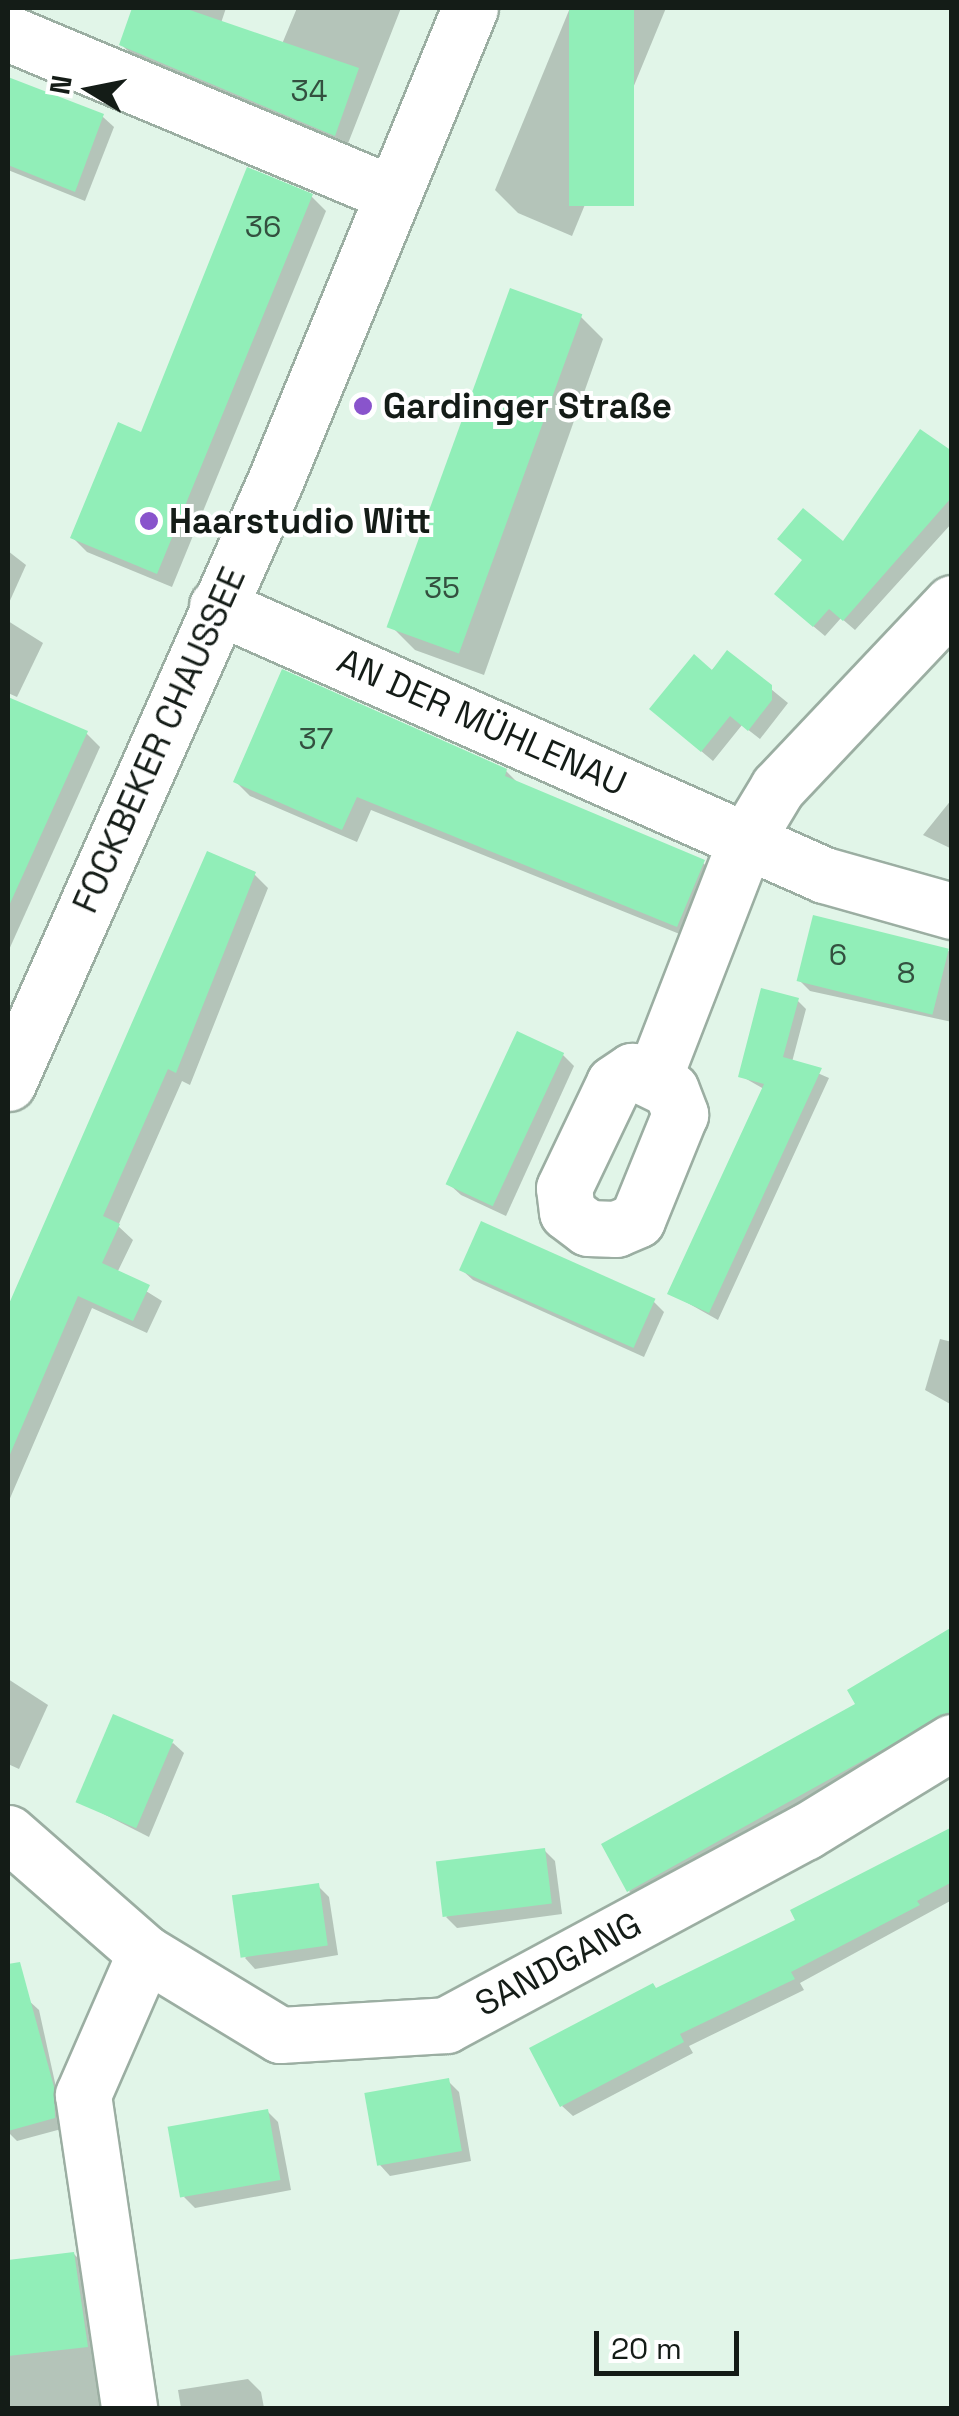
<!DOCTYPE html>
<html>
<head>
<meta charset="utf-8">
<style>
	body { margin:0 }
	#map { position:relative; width:959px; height:2416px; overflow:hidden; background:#e1f5e8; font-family:"Space Grotesk",sans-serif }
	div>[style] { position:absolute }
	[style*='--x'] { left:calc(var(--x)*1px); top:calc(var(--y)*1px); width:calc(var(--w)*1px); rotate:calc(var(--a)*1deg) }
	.shadow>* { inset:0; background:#0003 }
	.building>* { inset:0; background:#91eeb8; transform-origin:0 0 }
	.roads { filter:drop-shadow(2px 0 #9baea2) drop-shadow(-2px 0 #9baea2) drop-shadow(0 2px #9baea2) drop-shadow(0 -2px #9baea2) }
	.minor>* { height:55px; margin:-27.5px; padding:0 27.5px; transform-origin:27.5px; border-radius:27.5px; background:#fff }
	.major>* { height:55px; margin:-27.5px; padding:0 27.5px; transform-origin:27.5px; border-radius:27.5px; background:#fff }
	.dots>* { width:28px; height:28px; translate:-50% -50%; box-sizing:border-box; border:5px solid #fff; border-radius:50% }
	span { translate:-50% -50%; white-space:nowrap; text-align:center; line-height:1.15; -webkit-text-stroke:8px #fff; paint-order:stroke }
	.number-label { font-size:30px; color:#33503f }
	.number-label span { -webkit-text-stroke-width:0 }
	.poi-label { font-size:35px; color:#141c17; font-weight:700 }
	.left { translate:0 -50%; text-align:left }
	.street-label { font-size:35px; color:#141c17 }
	.frame { position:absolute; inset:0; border:10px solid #141c17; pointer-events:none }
	.north { position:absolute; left:40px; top:40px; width:100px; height:100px; -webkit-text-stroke:8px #fff; paint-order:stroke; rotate:280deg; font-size:28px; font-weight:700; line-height:40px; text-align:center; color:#141c17 }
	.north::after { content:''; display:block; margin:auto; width:35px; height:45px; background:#141c17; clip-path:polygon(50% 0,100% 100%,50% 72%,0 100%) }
	.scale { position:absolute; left:594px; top:2331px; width:145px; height:45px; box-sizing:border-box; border:5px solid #141c17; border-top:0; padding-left:12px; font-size:30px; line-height:35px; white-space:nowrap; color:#141c17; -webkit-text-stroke:8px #fff; paint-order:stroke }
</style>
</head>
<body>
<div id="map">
	<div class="shadow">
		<div style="clip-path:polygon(135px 8px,226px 8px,221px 23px,282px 44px,297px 8px,401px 8px,347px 146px,134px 57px,122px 45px)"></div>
		<div style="clip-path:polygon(570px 8px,666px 8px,572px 236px,518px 213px,495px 190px)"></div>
		<div style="clip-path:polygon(8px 79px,103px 117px,114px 127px,85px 201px,8px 170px)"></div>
		<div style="clip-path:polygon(311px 196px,326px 211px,172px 587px,87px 552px,73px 538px)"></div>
		<div style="clip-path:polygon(580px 316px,603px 339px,484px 675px,415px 650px,392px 627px)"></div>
		<div style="clip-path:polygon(952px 454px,952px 523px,855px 630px,841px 618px,825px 636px,788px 605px,843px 545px)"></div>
		<div style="clip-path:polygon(8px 551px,26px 565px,8px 605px)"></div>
		<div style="clip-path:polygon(8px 621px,43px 643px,17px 697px,8px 693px)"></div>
		<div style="clip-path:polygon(728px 654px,788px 703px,760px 739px,742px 725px,713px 761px,663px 719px)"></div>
		<div style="clip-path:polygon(17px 704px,86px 733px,100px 747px,8px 952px,8px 726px)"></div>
		<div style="clip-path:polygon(506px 771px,520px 785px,703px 863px,718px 877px,692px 939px,371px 810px,357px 842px,250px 796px,236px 782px)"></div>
		<div style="clip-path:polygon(952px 799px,952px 849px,923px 835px)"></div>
		<div style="clip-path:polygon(208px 855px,255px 875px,268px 888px,190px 1085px,182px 1081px,118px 1226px,133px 1240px,117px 1273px,162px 1301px,147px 1333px,92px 1308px,8px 1503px,8px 1312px)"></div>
		<div style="clip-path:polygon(815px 918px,952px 952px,952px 1022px,810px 991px,799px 980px)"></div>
		<div style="clip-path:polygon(797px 1000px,806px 1009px,792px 1062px,829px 1078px,718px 1320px,670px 1293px,764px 1089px,741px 1076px)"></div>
		<div style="clip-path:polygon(563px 1055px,574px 1066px,506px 1216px,461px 1195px,450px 1185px)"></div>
		<div style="clip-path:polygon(462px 1270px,653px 1301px,664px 1312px,644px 1357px,473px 1280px)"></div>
		<div style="clip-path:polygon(940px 1339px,952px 1342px,952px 1405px,925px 1390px)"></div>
		<div style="clip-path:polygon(952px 1647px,952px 1724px,640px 1901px,629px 1891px,859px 1705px)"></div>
		<div style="clip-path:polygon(8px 1679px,48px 1705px,19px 1769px,8px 1764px)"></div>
		<div style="clip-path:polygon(173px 1743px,184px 1753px,149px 1837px,78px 1801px)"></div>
		<div style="clip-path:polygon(952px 1829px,952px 1900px,800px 1983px,804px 1990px,689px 2046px,693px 2053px,573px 2116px,562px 2106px,657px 1990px,798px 1922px)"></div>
		<div style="clip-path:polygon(544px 1850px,555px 1861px,562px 1914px,457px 1928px,446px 1917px)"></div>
		<div style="clip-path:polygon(318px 1886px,329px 1897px,338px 1955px,255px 1969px,245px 1958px)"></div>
		<div style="clip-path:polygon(28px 2000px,39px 2010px,65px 2128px,17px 2141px,8px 2132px,8px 2005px)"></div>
		<div style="clip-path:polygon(448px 2081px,459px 2092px,471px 2161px,390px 2176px,380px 2165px)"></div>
		<div style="clip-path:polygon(267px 2111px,278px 2122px,291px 2190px,195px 2208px,184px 2197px)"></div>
		<div style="clip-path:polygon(74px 2254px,87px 2268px,108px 2408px,10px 2408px,8px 2262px)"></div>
		<div style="clip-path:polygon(248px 2379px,261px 2392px,264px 2408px,181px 2408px,178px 2390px)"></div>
	</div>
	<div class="building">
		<div style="clip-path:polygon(132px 8px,184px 8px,359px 68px,335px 136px,119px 45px)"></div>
		<div style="left:569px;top:8px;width:65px;height:198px"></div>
		<div style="clip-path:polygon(8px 77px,104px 114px,75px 192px,8px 165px)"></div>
		<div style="clip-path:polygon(247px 167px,313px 194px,157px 574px,70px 538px,118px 422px,141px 432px)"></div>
		<div style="left:510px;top:288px;width:77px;height:361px;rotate:20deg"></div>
		<div style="clip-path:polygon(920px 429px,952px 451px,952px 497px,843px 621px,829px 609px,813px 627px,774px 594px,802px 560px,777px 539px,803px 508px,843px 541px)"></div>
		<div style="clip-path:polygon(727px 650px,772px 685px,772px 700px,748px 731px,730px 716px,701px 752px,649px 709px,694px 654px,712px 670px)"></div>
		<div style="clip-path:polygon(282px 669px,507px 769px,505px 776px,705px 860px,677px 927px,357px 797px,342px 830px,233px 782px)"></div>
		<div style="clip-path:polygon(8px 697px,88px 731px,8px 908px)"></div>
		<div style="clip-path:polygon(207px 851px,256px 872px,176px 1073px,168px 1069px,103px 1216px,120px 1224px,102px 1263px,150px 1285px,133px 1321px,78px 1296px,8px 1459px,8px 1306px)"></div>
		<div style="left:813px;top:915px;width:140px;height:68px;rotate:14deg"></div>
		<div style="clip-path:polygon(761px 988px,799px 998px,783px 1057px,822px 1068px,709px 1313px,667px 1294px,764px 1084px,738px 1077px)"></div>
		<div style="left:517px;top:1031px;width:52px;height:169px;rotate:25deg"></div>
		<div style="left:481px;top:1221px;width:191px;height:54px;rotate:24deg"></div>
		<div style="clip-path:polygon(952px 1627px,952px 1711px,627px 1892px,601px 1844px,855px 1704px,847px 1690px)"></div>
		<div style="left:113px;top:1714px;width:66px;height:96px;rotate:23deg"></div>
		<div style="clip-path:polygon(952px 1827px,952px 1882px,917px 1901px,920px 1905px,791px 1972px,795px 1979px,680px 2034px,684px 2042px,560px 2107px,529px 2048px,653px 1983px,656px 1988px,795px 1920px,790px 1910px)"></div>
		<div style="left:545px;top:1848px;width:56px;height:110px;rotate:83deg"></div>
		<div style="left:319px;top:1883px;width:63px;height:88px;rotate:82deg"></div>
		<div style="clip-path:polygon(20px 1962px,54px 2087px,55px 2118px,8px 2131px,8px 1964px)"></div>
		<div style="left:449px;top:2078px;width:74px;height:86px;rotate:80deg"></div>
		<div style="left:268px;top:2109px;width:72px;height:102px;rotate:80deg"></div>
		<div style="clip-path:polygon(74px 2252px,88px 2347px,8px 2356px,8px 2260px)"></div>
	</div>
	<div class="roads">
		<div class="minor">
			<div style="--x:8;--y:33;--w:415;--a:22.7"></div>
			<div style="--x:217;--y:606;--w:664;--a:23.9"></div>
			<div style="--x:824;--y:875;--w:133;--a:15.7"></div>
			<div style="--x:632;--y:1071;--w:43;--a:26"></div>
			<div style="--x:671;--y:1090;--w:26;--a:69"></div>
			<div style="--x:680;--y:1114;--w:114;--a:112.1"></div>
			<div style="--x:637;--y:1220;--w:23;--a:157"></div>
			<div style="--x:616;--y:1229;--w:28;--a:-178"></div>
			<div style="--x:588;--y:1228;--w:26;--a:-143"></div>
			<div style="--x:567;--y:1212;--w:24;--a:-97"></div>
			<div style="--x:564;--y:1188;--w:116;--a:-64.5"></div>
			<div style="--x:614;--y:1083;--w:22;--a:-34"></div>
			<div style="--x:654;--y:1077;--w:254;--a:-68.8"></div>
			<div style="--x:746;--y:840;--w:62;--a:-58.9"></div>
			<div style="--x:778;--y:787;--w:253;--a:-46.6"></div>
			<div style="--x:8;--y:1833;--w:182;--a:41.2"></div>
			<div style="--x:145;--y:1953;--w:155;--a:113.6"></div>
			<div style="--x:83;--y:2095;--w:316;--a:81.6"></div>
			<div style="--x:145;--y:1953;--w:158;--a:31.3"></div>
			<div style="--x:280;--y:2035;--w:166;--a:-3.4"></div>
			<div style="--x:446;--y:2025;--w:408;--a:-28.3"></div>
			<div style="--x:805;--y:1832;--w:172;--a:-31.5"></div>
		</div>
		<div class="major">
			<div style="--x:8;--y:1083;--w:661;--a:-66.07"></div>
			<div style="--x:276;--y:479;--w:509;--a:-67.61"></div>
		</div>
	</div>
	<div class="dots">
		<div style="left:363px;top:406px;background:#8954cc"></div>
		<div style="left:149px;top:521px;background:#8954cc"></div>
	</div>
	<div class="number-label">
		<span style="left:309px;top:91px">34</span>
		<span style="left:263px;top:227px">36</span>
		<span style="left:442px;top:588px">35</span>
		<span style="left:316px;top:739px">37</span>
		<span style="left:838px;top:955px">6</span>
		<span style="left:906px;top:973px">8</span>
	</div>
	<div class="poi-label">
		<span class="left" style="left:383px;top:406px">Gardinger Straße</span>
		<span class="left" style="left:169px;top:521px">Haarstudio Witt</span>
	</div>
	<div class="street-label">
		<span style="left:482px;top:722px;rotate:24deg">AN DER MÜHLENAU</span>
		<span style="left:159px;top:740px;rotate:-66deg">FOCKBEKER CHAUSSEE</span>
		<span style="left:558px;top:1964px;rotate:-28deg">SANDGANG</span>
	</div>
	<div class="frame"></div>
	<div class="north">N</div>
	<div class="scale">20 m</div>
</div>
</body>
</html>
